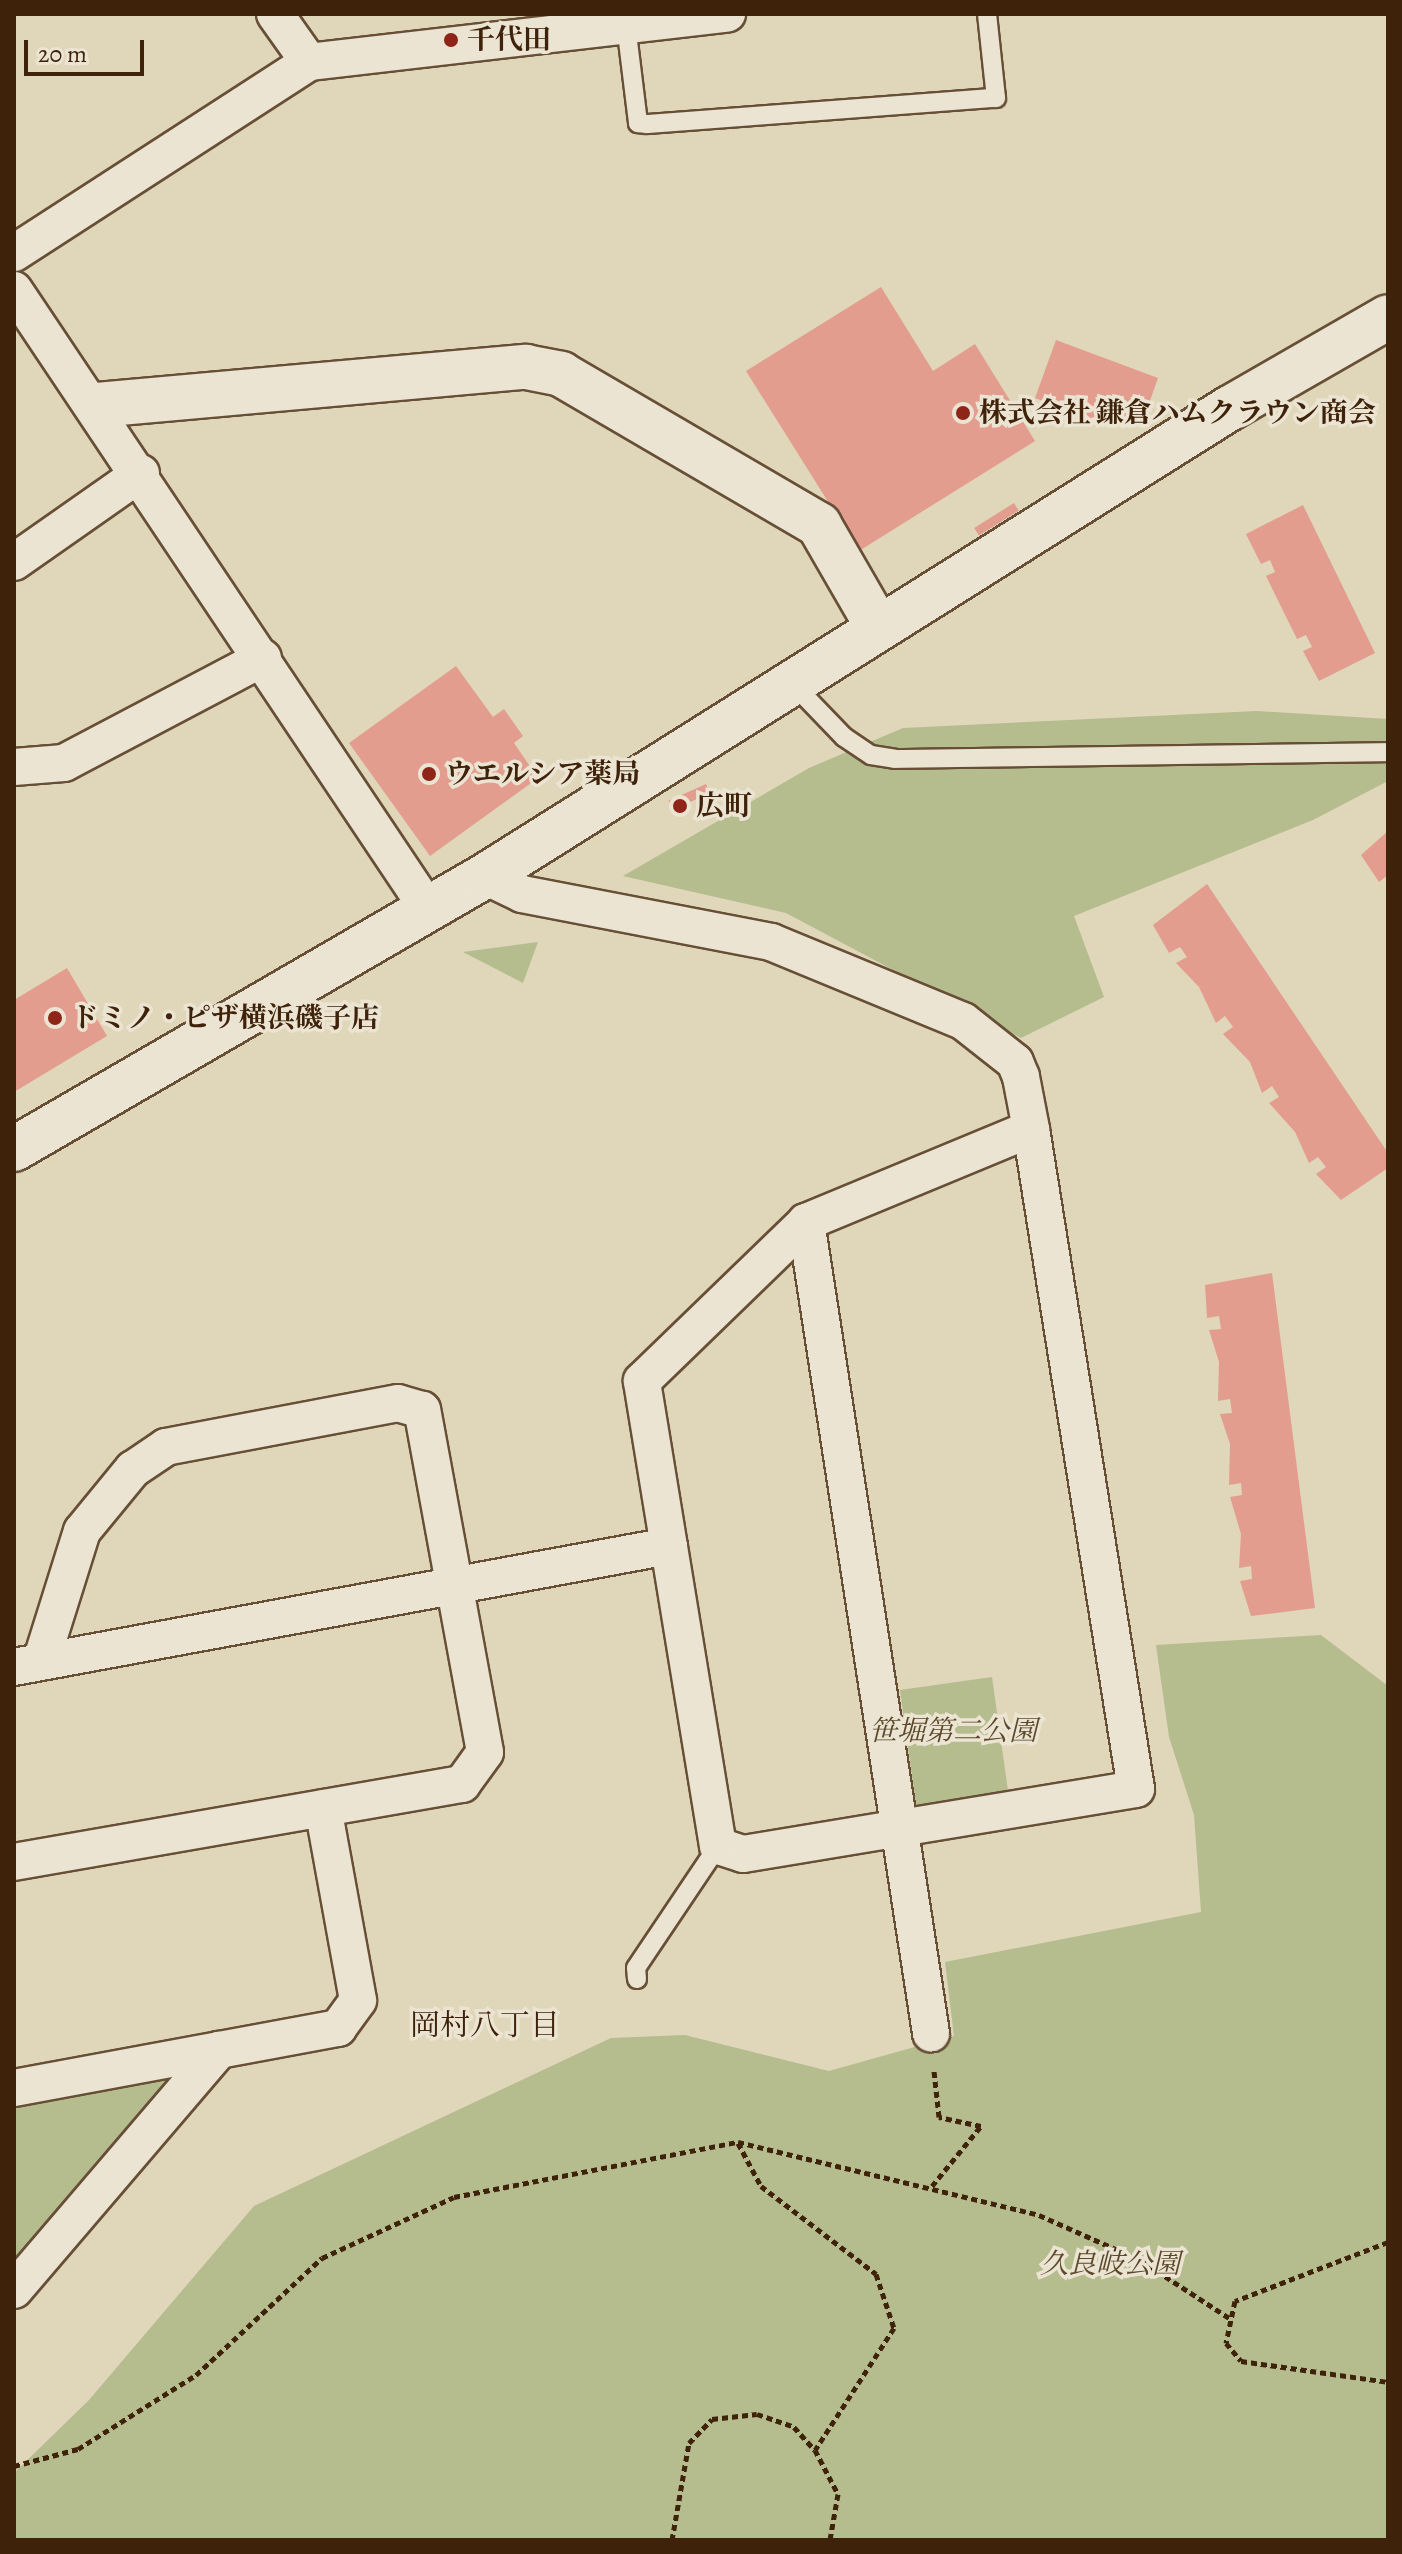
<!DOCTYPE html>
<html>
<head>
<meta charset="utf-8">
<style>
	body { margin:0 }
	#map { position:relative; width:1402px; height:2554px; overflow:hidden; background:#e0d6b9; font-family:Alegreya,"Noto Serif JP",serif }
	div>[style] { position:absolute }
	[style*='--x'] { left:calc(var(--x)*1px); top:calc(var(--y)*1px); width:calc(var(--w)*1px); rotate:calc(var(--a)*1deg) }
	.green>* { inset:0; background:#b5bd8e; transform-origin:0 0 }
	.building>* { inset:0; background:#e39d8e; transform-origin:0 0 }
	.path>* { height:5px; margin-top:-2.5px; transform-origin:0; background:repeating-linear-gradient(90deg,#3f220a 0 6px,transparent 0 10px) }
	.roads { filter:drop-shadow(2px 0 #674f36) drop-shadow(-2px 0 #674f36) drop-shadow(0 2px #674f36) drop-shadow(0 -2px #674f36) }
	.service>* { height:18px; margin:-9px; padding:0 9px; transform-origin:9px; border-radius:9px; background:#ebe4d2 }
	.minor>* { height:36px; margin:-18px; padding:0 18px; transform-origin:18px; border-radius:18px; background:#ebe4d2 }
	.tertiary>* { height:44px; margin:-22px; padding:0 22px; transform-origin:22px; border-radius:22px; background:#ebe4d2 }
	.dots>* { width:22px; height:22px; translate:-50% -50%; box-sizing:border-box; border:4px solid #ebe4d2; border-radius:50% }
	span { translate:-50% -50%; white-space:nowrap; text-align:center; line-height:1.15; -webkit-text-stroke:7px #ebe4d2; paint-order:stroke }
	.poi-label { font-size:28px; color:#3f220a; font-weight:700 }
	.left { translate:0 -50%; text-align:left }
	.park-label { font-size:28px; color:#5c492b; font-style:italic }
	.neighbourhood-label { font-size:30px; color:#3f220a }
	.frame { position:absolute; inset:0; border:16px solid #3f220a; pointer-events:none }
	.scale { position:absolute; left:24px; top:40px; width:120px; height:36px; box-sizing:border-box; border:4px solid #3f220a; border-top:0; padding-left:10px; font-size:24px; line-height:28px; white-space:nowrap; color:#3f220a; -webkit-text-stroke:6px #ebe4d2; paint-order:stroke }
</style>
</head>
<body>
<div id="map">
	<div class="green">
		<div style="clip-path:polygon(1257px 711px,1388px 719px,1388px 781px,1313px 820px,1074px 916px,1104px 997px,1021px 1038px,786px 913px,623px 876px,809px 768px,903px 728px)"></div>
		<div style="clip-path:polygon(538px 942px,523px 983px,463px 952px)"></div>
		<div style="clip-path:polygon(1321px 1635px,1388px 1686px,1388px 2540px,14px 2540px,14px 2473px,89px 2400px,254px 2206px,611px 2038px,685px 2035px,829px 2071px,954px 2036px,945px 1962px,1201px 1912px,1194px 1815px,1169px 1737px,1156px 1645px)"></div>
		<div style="left:992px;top:1677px;width:130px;height:93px;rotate:82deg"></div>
		<div style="clip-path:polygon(175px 2069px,14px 2269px,14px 2099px)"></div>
	</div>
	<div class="building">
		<div style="clip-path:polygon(881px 287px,933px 371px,975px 344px,1035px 441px,859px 551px,746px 371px)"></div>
		<div style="clip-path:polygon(1056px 340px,1158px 378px,1146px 412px,1113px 427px,1035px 398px)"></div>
		<div style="left:1014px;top:503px;width:9px;height:47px;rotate:58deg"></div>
		<div style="clip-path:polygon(1303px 505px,1375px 653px,1319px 681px,1303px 651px,1312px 647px,1306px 635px,1297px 639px,1266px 576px,1275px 572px,1270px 560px,1261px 564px,1246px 534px)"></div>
		<div style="clip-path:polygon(456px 666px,493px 717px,504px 709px,523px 736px,514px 743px,538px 778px,430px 856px,349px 743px)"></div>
		<div style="left:706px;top:784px;width:10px;height:41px;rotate:66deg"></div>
		<div style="clip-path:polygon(1388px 831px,1388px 875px,1379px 882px,1361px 855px)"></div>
		<div style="clip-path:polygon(1207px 884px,1388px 1153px,1388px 1168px,1341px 1200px,1316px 1174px,1326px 1167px,1318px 1157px,1309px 1163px,1295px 1132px,1269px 1103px,1279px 1097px,1272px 1086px,1262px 1093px,1250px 1062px,1223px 1034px,1233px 1027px,1225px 1016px,1216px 1023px,1199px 987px,1176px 963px,1187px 957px,1180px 947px,1169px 953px,1153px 925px)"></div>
		<div style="clip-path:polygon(67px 968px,107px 1036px,14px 1092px,14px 1000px)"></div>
		<div style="clip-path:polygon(1272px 1273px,1315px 1608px,1251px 1616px,1240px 1581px,1252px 1579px,1251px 1566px,1239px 1568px,1241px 1534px,1230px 1497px,1242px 1495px,1241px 1483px,1229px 1485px,1230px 1444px,1220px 1414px,1232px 1413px,1230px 1399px,1218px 1401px,1219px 1362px,1209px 1330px,1221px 1329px,1219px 1316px,1207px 1318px,1205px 1285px)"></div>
	</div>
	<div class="path">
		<div style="--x:738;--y:2143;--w:49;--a:61.9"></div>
		<div style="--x:761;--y:2186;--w:145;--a:37.4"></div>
		<div style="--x:876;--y:2274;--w:57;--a:71.6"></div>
		<div style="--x:894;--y:2328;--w:145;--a:122.9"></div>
		<div style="--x:932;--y:2186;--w:77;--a:-50.8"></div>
		<div style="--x:981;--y:2126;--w:43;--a:-167.9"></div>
		<div style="--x:939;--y:2117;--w:46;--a:-96.2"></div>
		<div style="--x:1388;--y:2242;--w:164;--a:158.9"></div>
		<div style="--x:1235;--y:2301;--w:43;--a:102.1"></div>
		<div style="--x:1226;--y:2343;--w:23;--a:50"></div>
		<div style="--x:1241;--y:2361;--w:148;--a:8.1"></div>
		<div style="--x:14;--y:2466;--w:66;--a:-14.9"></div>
		<div style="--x:78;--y:2449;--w:139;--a:-32.1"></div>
		<div style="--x:196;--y:2375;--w:172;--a:-42.9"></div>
		<div style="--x:322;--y:2258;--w:145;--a:-24.8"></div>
		<div style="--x:454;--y:2197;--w:289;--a:-11"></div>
		<div style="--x:738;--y:2142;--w:310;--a:13.6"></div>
		<div style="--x:1039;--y:2215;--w:111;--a:24"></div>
		<div style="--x:1140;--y:2260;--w:108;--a:33"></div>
		<div style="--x:672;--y:2540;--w:98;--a:-80.1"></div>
		<div style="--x:689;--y:2443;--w:33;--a:-46"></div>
		<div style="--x:712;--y:2419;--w:45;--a:-6.3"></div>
		<div style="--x:757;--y:2414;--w:39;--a:19"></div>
		<div style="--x:794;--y:2427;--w:31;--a:48"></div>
		<div style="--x:815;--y:2450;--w:50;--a:62.4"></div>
		<div style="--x:838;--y:2494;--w:47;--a:99.9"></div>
	</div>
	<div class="roads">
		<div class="service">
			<div style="--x:626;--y:25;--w:99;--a:83"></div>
			<div style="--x:638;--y:123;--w:9;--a:6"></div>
			<div style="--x:647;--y:124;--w:350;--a:-4.3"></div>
			<div style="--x:996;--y:98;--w:84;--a:-96.1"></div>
			<div style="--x:792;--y:683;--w:75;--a:46.1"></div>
			<div style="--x:844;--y:737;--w:32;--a:34"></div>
			<div style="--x:871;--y:755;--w:24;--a:9"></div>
			<div style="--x:895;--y:759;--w:493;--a:-0.8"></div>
			<div style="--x:637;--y:1979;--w:11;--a:-95"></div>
			<div style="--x:636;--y:1968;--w:147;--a:-56.1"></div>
		</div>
		<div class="minor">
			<div style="--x:275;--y:14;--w:59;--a:54.7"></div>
			<div style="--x:309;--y:62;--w:421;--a:-6.6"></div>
			<div style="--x:14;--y:253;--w:351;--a:-32.9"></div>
			<div style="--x:14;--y:290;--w:745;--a:56.22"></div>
			<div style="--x:14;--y:562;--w:155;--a:-35"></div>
			<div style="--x:14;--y:767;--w:50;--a:-4.6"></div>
			<div style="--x:64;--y:763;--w:225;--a:-27.8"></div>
			<div style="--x:485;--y:876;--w:41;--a:25.9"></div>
			<div style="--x:522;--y:894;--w:254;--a:10.9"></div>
			<div style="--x:771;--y:942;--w:208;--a:22.4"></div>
			<div style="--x:963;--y:1021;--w:66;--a:38.3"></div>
			<div style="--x:1015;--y:1062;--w:16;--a:68"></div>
			<div style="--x:1021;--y:1077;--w:53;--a:79.1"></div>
			<div style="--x:1031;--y:1129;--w:668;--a:80.96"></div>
			<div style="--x:1136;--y:1789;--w:398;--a:170.6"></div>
			<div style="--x:743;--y:1854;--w:26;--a:-162"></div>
			<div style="--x:718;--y:1846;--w:471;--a:-99.3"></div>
			<div style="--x:642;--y:1381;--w:228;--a:-44.1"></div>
			<div style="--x:806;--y:1222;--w:243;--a:-22.5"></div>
			<div style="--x:806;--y:1222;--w:821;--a:81.24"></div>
			<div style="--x:14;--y:1667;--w:666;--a:-10.47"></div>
			<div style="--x:14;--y:1862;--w:455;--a:-9.9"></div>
			<div style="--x:462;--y:1784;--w:39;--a:-54"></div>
			<div style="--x:485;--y:1752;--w:348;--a:-100.4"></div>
			<div style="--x:422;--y:1410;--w:25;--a:-164"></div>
			<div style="--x:398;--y:1403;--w:236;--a:169.3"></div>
			<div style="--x:166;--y:1447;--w:40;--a:146"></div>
			<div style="--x:133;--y:1469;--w:80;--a:129.4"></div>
			<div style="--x:82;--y:1531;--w:137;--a:107.4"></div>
			<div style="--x:14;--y:2088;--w:330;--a:-10.5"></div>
			<div style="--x:338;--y:2028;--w:34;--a:-54"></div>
			<div style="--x:358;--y:2000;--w:195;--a:-100.3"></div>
			<div style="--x:14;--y:2290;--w:316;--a:-49.5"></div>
		</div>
		<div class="tertiary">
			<div style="--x:97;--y:405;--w:431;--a:-5.1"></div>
			<div style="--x:526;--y:367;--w:36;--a:11"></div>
			<div style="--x:561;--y:374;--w:299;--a:30.3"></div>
			<div style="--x:819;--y:525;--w:118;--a:60"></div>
			<div style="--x:14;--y:1149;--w:544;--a:-30.1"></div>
			<div style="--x:485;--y:876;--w:880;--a:-32.14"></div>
			<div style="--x:1230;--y:408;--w:182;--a:-29.9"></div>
		</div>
	</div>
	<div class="dots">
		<div style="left:451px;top:40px;background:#8f2418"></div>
		<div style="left:963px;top:413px;background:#8f2418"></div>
		<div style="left:429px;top:774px;background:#8f2418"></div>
		<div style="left:680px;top:806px;background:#8f2418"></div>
		<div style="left:55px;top:1018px;background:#8f2418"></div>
	</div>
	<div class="poi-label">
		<span class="left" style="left:467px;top:40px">千代田</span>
		<span class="left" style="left:979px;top:413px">株式会社 鎌倉ハムクラウン商会</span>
		<span class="left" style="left:445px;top:774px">ウエルシア薬局</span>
		<span class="left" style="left:696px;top:806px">広町</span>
		<span class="left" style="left:71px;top:1018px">ドミノ・ピザ横浜磯子店</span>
	</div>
	<div class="park-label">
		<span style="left:953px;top:1731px">笹堀第二公園</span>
		<span style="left:1110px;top:2264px">久良岐公園</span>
	</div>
	<div class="neighbourhood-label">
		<span style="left:485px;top:2025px">岡村八丁目</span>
	</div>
	<div class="frame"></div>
	<div class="scale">20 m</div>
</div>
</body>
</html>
